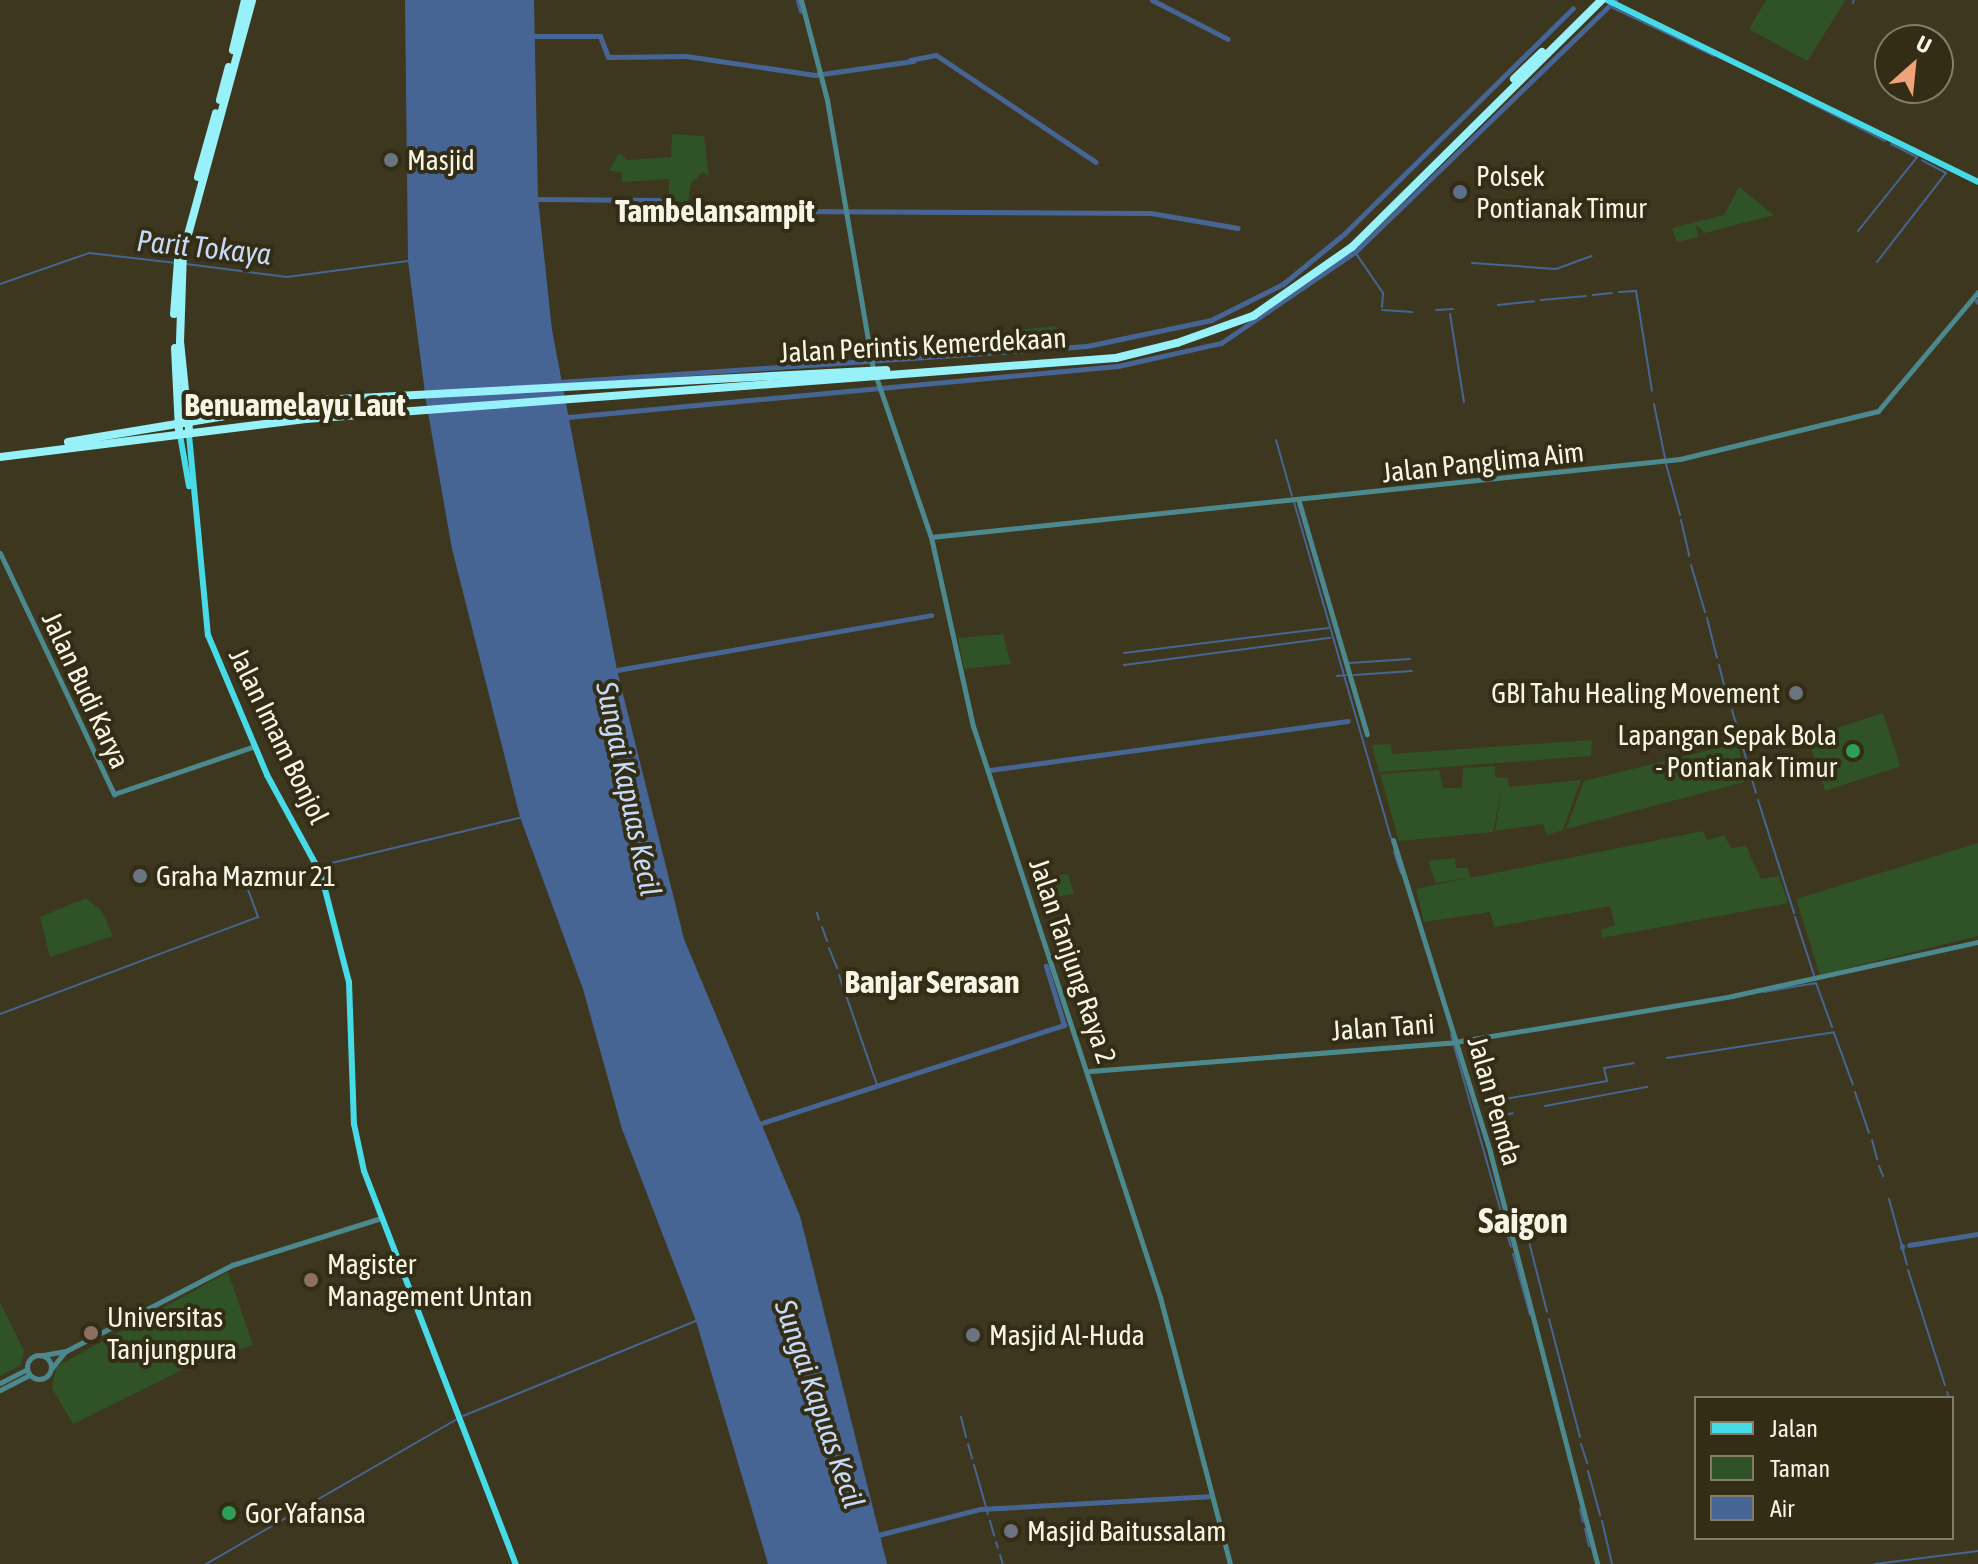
<!DOCTYPE html>
<html>
<head>
<meta charset="utf-8">
<style>
	body { margin:0 }
	#map { position:relative; width:1978px; height:1564px; overflow:hidden; background:#3d371f; font-family:"Asap Condensed",sans-serif }
	div>[style] { position:absolute }
	[style*='--x'] { left:calc(var(--x)*1px); top:calc(var(--y)*1px); width:calc(var(--w)*1px); rotate:calc(var(--a)*1deg) }
	.green>* { inset:0; background:#2f5226; transform-origin:0 0 }
	.water>* { inset:0; background:#466594 }
	.stream>* { height:2px; margin:-1px; padding:0 1px; transform-origin:1px; border-radius:1px; background:#466594 }
	.canal>* { height:5px; margin:-2.5px; padding:0 2.5px; transform-origin:2.5px; border-radius:2.5px; background:#466594 }
	.minor>* { height:5px; margin:-2.5px; padding:0 2.5px; transform-origin:2.5px; border-radius:2.5px; background:#4b898f }
	.minor>.ring { margin:-2.5px; padding:0; box-sizing:content-box; background:none; border:5px solid #4b898f; border-radius:50% }
	.major>* { height:6px; margin:-3px; padding:0 3px; transform-origin:3px; border-radius:3px; background:#47dbe8 }
	.highway>* { height:8px; margin:-4px; padding:0 4px; transform-origin:4px; border-radius:4px; background:#97f1f9 }
	.dots>* { width:22px; height:22px; translate:-50% -50%; box-sizing:border-box; border:4px solid #332d15; border-radius:50% }
	span { translate:-50% -50%; white-space:nowrap; text-align:center; line-height:1.15; -webkit-text-stroke:8px #332d15; paint-order:stroke }
	.poi-label { font-size:28px; color:#f8f5e6 }
	.left { translate:0 -50%; text-align:left }
	.right { translate:-100% -50%; text-align:right }
	.street-label { font-size:28px; color:#f8f5e6 }
	.water-label { font-size:30px; color:#c6d9f7; font-style:italic }
	.quarter-label { font-size:32px; color:#f8f5e6; font-weight:700 }
	.district-label { font-size:36px; color:#f8f5e6; font-weight:700 }
	.legend { position:absolute; left:1694px; top:1396px; width:260px; height:144px; box-sizing:border-box; background:#332d15; border:2px solid #827d69; margin:0; padding:10px 14px; list-style:none; font-size:24px; color:#f8f5e6 }
	.legend li { display:flex; align-items:center; gap:16px; height:40px }
	.legend b { width:40px; border:2px solid #827d69 }
	.north { position:absolute; left:1874px; top:24px; width:80px; height:80px; box-sizing:border-box; background:#332d15; border:2px solid #827d69; border-radius:50%; rotate:27deg; font-size:22px; font-weight:700; line-height:32px; text-align:center; color:#f8f5e6 }
	.north::after { content:''; display:block; margin:auto; width:28px; height:36px; background:#f0a378; clip-path:polygon(50% 0,100% 100%,50% 72%,0 100%) }
</style>
</head>
<body>
<div id="map">
	<div class="green">
		<div style="clip-path:polygon(1766px 0,1846px 0,1807px 61px,1749px 29px)"></div>
		<div style="clip-path:polygon(672px 134px,704px 136px,709px 176px,703px 172px,691px 183px,688px 202px,669px 201px,669px 179px,622px 182px,622px 173px,609px 170px,619px 153px,628px 160px,671px 157px)"></div>
		<div style="clip-path:polygon(1739px 187px,1774px 215px,1705px 233px,1696px 225px,1698px 237px,1677px 242px,1672px 228px,1724px 215px)"></div>
		<div style="clip-path:polygon(1056px 326px,1059px 345px,872px 360px,870px 346px)"></div>
		<div style="clip-path:polygon(1003px 634px,1011px 664px,964px 669px,958px 638px)"></div>
		<div style="left:1883px;top:713px;width:56px;height:79px;rotate:72deg"></div>
		<div style="clip-path:polygon(1592px 740px,1591px 756px,1379px 772px,1372px 745px,1391px 744px,1392px 754px)"></div>
		<div style="clip-path:polygon(1737px 743px,1748px 781px,1566px 829px,1584px 781px)"></div>
		<div style="clip-path:polygon(1495px 766px,1495px 777px,1508px 778px,1509px 787px,1581px 780px,1563px 830px,1547px 835px,1543px 824px,1495px 831px,1502px 787px,1493px 832px,1399px 841px,1380px 774px,1439px 770px,1443px 788px,1462px 788px,1463px 768px)"></div>
		<div style="clip-path:polygon(1703px 831px,1707px 840px,1724px 835px,1731px 848px,1746px 846px,1761px 879px,1779px 876px,1788px 903px,1602px 938px,1601px 930px,1615px 925px,1610px 906px,1494px 927px,1490px 912px,1424px 922px,1416px 889px,1467px 878px,1436px 883px,1428px 861px,1455px 858px,1456px 868px,1468px 868px,1470px 878px)"></div>
		<div style="clip-path:polygon(1978px 843px,1978px 936px,1820px 975px,1796px 899px)"></div>
		<div style="clip-path:polygon(1068px 874px,1074px 894px,1038px 899px,1032px 879px)"></div>
		<div style="clip-path:polygon(86px 898px,102px 911px,113px 936px,50px 957px,40px 917px)"></div>
		<div style="clip-path:polygon(228px 1272px,253px 1345px,200px 1361px,73px 1424px,52px 1388px,56px 1367px)"></div>
		<div style="clip-path:polygon(0 1302px,24px 1351px,21px 1365px,0 1376px)"></div>
	</div>
	<div class="water">
		<div style="clip-path:polygon(405px 0,534px 0,538px 199px,552px 330px,617px 670px,684px 939px,800px 1216px,887px 1564px,768px 1564px,696px 1321px,622px 1129px,583px 989px,520px 817px,452px 549px,426px 401px,408px 261px)"></div>
	</div>
	<div class="stream">
		<div style="--x:1853;--y:3;--w:3;--a:-72"></div>
		<div style="--x:1609;--y:6;--w:116;--a:25.5"></div>
		<div style="--x:1793;--y:94;--w:103;--a:27.1"></div>
		<div style="--x:1891;--y:144;--w:28;--a:27"></div>
		<div style="--x:1858;--y:231;--w:95;--a:-51.4"></div>
		<div style="--x:1355;--y:252;--w:50;--a:55.7"></div>
		<div style="--x:1383;--y:293;--w:14;--a:94"></div>
		<div style="--x:1877;--y:262;--w:113;--a:-52.2"></div>
		<div style="--x:1946;--y:173;--w:27;--a:-152"></div>
		<div style="--x:1472;--y:263;--w:84;--a:4.1"></div>
		<div style="--x:1556;--y:269;--w:38;--a:-20"></div>
		<div style="--x:187;--y:264;--w:101;--a:7.4"></div>
		<div style="--x:287;--y:277;--w:122;--a:-7.5"></div>
		<div style="--x:0;--y:284;--w:94;--a:-19.2"></div>
		<div style="--x:89;--y:253;--w:88;--a:6.6"></div>
		<div style="--x:1619;--y:292;--w:17;--a:-3"></div>
		<div style="--x:1636;--y:291;--w:101;--a:80.9"></div>
		<div style="--x:1593;--y:295;--w:19;--a:-6"></div>
		<div style="--x:1541;--y:300;--w:45;--a:-5.1"></div>
		<div style="--x:1498;--y:305;--w:36;--a:-6"></div>
		<div style="--x:1382;--y:310;--w:30;--a:4"></div>
		<div style="--x:1436;--y:310;--w:17;--a:-3"></div>
		<div style="--x:1450;--y:314;--w:89;--a:81"></div>
		<div style="--x:1654;--y:404;--w:55;--a:78.5"></div>
		<div style="--x:1276;--y:440;--w:58;--a:74.1"></div>
		<div style="--x:1666;--y:464;--w:53;--a:74.6"></div>
		<div style="--x:1294;--y:502;--w:350;--a:73.9"></div>
		<div style="--x:1681;--y:520;--w:37;--a:77"></div>
		<div style="--x:1691;--y:565;--w:49;--a:73.4"></div>
		<div style="--x:1707;--y:618;--w:41;--a:76"></div>
		<div style="--x:1124;--y:653;--w:206;--a:-7"></div>
		<div style="--x:1349;--y:663;--w:61;--a:-3.8"></div>
		<div style="--x:1124;--y:665;--w:208;--a:-7.5"></div>
		<div style="--x:1719;--y:665;--w:21;--a:76"></div>
		<div style="--x:1354;--y:675;--w:58;--a:-3.9"></div>
		<div style="--x:1337;--y:676;--w:9;--a:-6"></div>
		<div style="--x:1726;--y:692;--w:12;--a:70"></div>
		<div style="--x:1732;--y:710;--w:86;--a:73.9"></div>
		<div style="--x:1758;--y:800;--w:119;--a:72.3"></div>
		<div style="--x:1394;--y:852;--w:22;--a:72"></div>
		<div style="--x:319;--y:866;--w:210;--a:-13.5"></div>
		<div style="--x:817;--y:913;--w:7;--a:74"></div>
		<div style="--x:1795;--y:917;--w:61;--a:71.9"></div>
		<div style="--x:822;--y:927;--w:15;--a:70"></div>
		<div style="--x:829;--y:948;--w:22;--a:68"></div>
		<div style="--x:839;--y:975;--w:116;--a:70.9"></div>
		<div style="--x:1816;--y:983;--w:47;--a:70"></div>
		<div style="--x:1764;--y:992;--w:53;--a:-9.8"></div>
		<div style="--x:0;--y:1014;--w:276;--a:-20.6"></div>
		<div style="--x:258;--y:917;--w:30;--a:-110"></div>
		<div style="--x:248;--y:889;--w:68;--a:-17.9"></div>
		<div style="--x:1834;--y:1033;--w:55;--a:69.9"></div>
		<div style="--x:1451;--y:1035;--w:220;--a:74.2"></div>
		<div style="--x:1474;--y:1040;--w:38;--a:78"></div>
		<div style="--x:1667;--y:1058;--w:169;--a:-8.8"></div>
		<div style="--x:1483;--y:1084;--w:19;--a:74"></div>
		<div style="--x:1488;--y:1102;--w:121;--a:-10"></div>
		<div style="--x:1607;--y:1081;--w:13;--a:-103"></div>
		<div style="--x:1604;--y:1068;--w:30;--a:-9"></div>
		<div style="--x:1855;--y:1092;--w:43;--a:71.1"></div>
		<div style="--x:1545;--y:1106;--w:104;--a:-10.6"></div>
		<div style="--x:1493;--y:1117;--w:20;--a:-11"></div>
		<div style="--x:1872;--y:1140;--w:20;--a:75"></div>
		<div style="--x:1879;--y:1166;--w:11;--a:68"></div>
		<div style="--x:1889;--y:1199;--w:68;--a:74.7"></div>
		<div style="--x:1521;--y:1212;--w:20;--a:75"></div>
		<div style="--x:1528;--y:1238;--w:76;--a:75.6"></div>
		<div style="--x:1513;--y:1254;--w:63;--a:74.4"></div>
		<div style="--x:1908;--y:1270;--w:121;--a:72.2"></div>
		<div style="--x:1549;--y:1319;--w:122;--a:75.3"></div>
		<div style="--x:1947;--y:1392;--w:6;--a:72"></div>
		<div style="--x:1952;--y:1406;--w:4;--a:76"></div>
		<div style="--x:463;--y:1416;--w:254;--a:-22.2"></div>
		<div style="--x:961;--y:1417;--w:21;--a:76"></div>
		<div style="--x:968;--y:1444;--w:15;--a:74"></div>
		<div style="--x:1581;--y:1444;--w:20;--a:72"></div>
		<div style="--x:974;--y:1465;--w:51;--a:74.1"></div>
		<div style="--x:1588;--y:1471;--w:46;--a:74.7"></div>
		<div style="--x:1580;--y:1509;--w:13;--a:77"></div>
		<div style="--x:990;--y:1521;--w:15;--a:74"></div>
		<div style="--x:1602;--y:1521;--w:44;--a:76.9"></div>
		<div style="--x:1585;--y:1529;--w:18;--a:77"></div>
		<div style="--x:996;--y:1542;--w:6;--a:72"></div>
		<div style="--x:1000;--y:1555;--w:9;--a:72"></div>
		<div style="--x:206;--y:1564;--w:290;--a:-30"></div>
		<div style="--x:1875;--y:1564;--w:104;--a:-7.2"></div>
	</div>
	<div class="canal">
		<div style="--x:798;--y:0;--w:11;--a:75"></div>
		<div style="--x:1152;--y:0;--w:85;--a:27.2"></div>
		<div style="--x:533;--y:36;--w:67;--a:0"></div>
		<div style="--x:600;--y:36;--w:22;--a:69"></div>
		<div style="--x:608;--y:57;--w:78;--a:-0.7"></div>
		<div style="--x:686;--y:56;--w:130;--a:8.4"></div>
		<div style="--x:815;--y:75;--w:99;--a:-8.1"></div>
		<div style="--x:910;--y:60;--w:26;--a:-11"></div>
		<div style="--x:936;--y:55;--w:192;--a:33.8"></div>
		<div style="--x:538;--y:199;--w:120;--a:0.5"></div>
		<div style="--x:658;--y:200;--w:22;--a:22"></div>
		<div style="--x:678;--y:208;--w:76;--a:-3.8"></div>
		<div style="--x:754;--y:203;--w:31;--a:15"></div>
		<div style="--x:784;--y:211;--w:367;--a:0.3"></div>
		<div style="--x:1151;--y:213;--w:88;--a:9.8"></div>
		<div style="--x:1977;--y:301;--w:1;--a:45"></div>
		<div style="--x:559;--y:382;--w:529;--a:-3.9"></div>
		<div style="--x:1087;--y:346;--w:127;--a:-11.8"></div>
		<div style="--x:1211;--y:320;--w:80;--a:-26.6"></div>
		<div style="--x:1283;--y:284;--w:80;--a:-39.4"></div>
		<div style="--x:1345;--y:233;--w:320;--a:-44.6"></div>
		<div style="--x:568;--y:417;--w:552;--a:-5.3"></div>
		<div style="--x:1118;--y:366;--w:106;--a:-12.6"></div>
		<div style="--x:1221;--y:343;--w:162;--a:-34.2"></div>
		<div style="--x:1355;--y:252;--w:362;--a:-44.1"></div>
		<div style="--x:617;--y:670;--w:319;--a:-9.9"></div>
		<div style="--x:990;--y:770;--w:361;--a:-7.8"></div>
		<div style="--x:759;--y:1124;--w:321;--a:-18"></div>
		<div style="--x:1064;--y:1025;--w:62;--a:-107"></div>
		<div style="--x:1909;--y:1245;--w:70;--a:-9.1"></div>
		<div style="--x:1902;--y:1247;--w:1;--a:-90"></div>
		<div style="--x:874;--y:1536;--w:109;--a:-14.3"></div>
		<div style="--x:980;--y:1509;--w:229;--a:-3.2"></div>
	</div>
	<div class="minor">
		<div style="--x:801;--y:0;--w:103;--a:75.4"></div>
		<div style="--x:827;--y:100;--w:272;--a:80.3"></div>
		<div style="--x:873;--y:368;--w:179;--a:71.1"></div>
		<div style="--x:931;--y:537;--w:194;--a:77.5"></div>
		<div style="--x:973;--y:726;--w:601;--a:71.87"></div>
		<div style="--x:1160;--y:1297;--w:276;--a:75.3"></div>
		<div style="--x:1299;--y:502;--w:242;--a:73.7"></div>
		<div style="--x:931;--y:537;--w:753;--a:-5.95"></div>
		<div style="--x:1680;--y:459;--w:204;--a:-13.6"></div>
		<div style="--x:1878;--y:411;--w:155;--a:-50"></div>
		<div style="--x:0;--y:553;--w:267;--a:64.7"></div>
		<div style="--x:114;--y:794;--w:149;--a:-18.8"></div>
		<div style="--x:1393;--y:840;--w:327;--a:72.7"></div>
		<div style="--x:1490;--y:1152;--w:426;--a:75.4"></div>
		<div style="--x:1090;--y:1071;--w:360;--a:-4.5"></div>
		<div style="--x:1449;--y:1043;--w:287;--a:-9.4"></div>
		<div style="--x:1732;--y:996;--w:252;--a:-12.4"></div>
		<div class="ring" style="left:27px;top:1355px;width:19px;height:19px"></div>
		<div style="--x:43;--y:1355;--w:23;--a:-10"></div>
		<div style="--x:66;--y:1351;--w:187;--a:-27.4"></div>
		<div style="--x:232;--y:1265;--w:153;--a:-17.5"></div>
		<div style="--x:51;--y:1369;--w:22;--a:-51"></div>
		<div style="--x:0;--y:1383;--w:30;--a:-27"></div>
		<div style="--x:0;--y:1390;--w:33;--a:-27"></div>
	</div>
	<div class="major">
		<div style="--x:1607;--y:0;--w:413;--a:26.1"></div>
		<div style="--x:180;--y:435;--w:52;--a:80"></div>
		<div style="--x:189;--y:435;--w:201;--a:84.6"></div>
		<div style="--x:208;--y:635;--w:152;--a:67.1"></div>
		<div style="--x:267;--y:775;--w:113;--a:61.4"></div>
		<div style="--x:321;--y:874;--w:112;--a:75.5"></div>
		<div style="--x:349;--y:982;--w:142;--a:88"></div>
		<div style="--x:354;--y:1124;--w:48;--a:78"></div>
		<div style="--x:364;--y:1171;--w:421;--a:68.9"></div>
	</div>
	<div class="highway">
		<div style="--x:233;--y:50;--w:51;--a:-76.5"></div>
		<div style="--x:1514;--y:79;--w:39;--a:-44"></div>
		<div style="--x:220;--y:100;--w:34;--a:-75"></div>
		<div style="--x:198;--y:177;--w:66;--a:-74.3"></div>
		<div style="--x:174;--y:314;--w:66;--a:-85.7"></div>
		<div style="--x:175;--y:348;--w:82;--a:87.2"></div>
		<div style="--x:189;--y:430;--w:88;--a:-95.8"></div>
		<div style="--x:180;--y:342;--w:89;--a:-88.1"></div>
		<div style="--x:183;--y:253;--w:262;--a:-74.7"></div>
		<div style="--x:68;--y:442;--w:256;--a:-9.4"></div>
		<div style="--x:321;--y:400;--w:566;--a:-3.04"></div>
		<div style="--x:0;--y:457;--w:308;--a:-7.1"></div>
		<div style="--x:306;--y:419;--w:812;--a:-4.31"></div>
		<div style="--x:1116;--y:358;--w:63;--a:-13.8"></div>
		<div style="--x:1177;--y:343;--w:81;--a:-19.6"></div>
		<div style="--x:1253;--y:316;--w:121;--a:-34.9"></div>
		<div style="--x:1352;--y:247;--w:351;--a:-44.7"></div>
	</div>
	<div class="dots">
		<div style="left:391px;top:160px;background:#6b7280"></div>
		<div style="left:1460px;top:192px;background:#5c6f8a"></div>
		<div style="left:1796px;top:693px;background:#6b7280"></div>
		<div style="left:1853px;top:751px;background:#2e9e5b"></div>
		<div style="left:140px;top:876px;background:#6b7280"></div>
		<div style="left:311px;top:1280px;background:#8d6e63"></div>
		<div style="left:91px;top:1333px;background:#8d6e63"></div>
		<div style="left:973px;top:1335px;background:#6b7280"></div>
		<div style="left:229px;top:1513px;background:#2e9e5b"></div>
		<div style="left:1011px;top:1531px;background:#6b7280"></div>
	</div>
	<div class="poi-label">
		<span class="left" style="left:407px;top:160px">Masjid</span>
		<span class="left" style="left:1476px;top:192px">Polsek<br>Pontianak Timur</span>
		<span class="right" style="left:1780px;top:693px">GBI Tahu Healing Movement</span>
		<span class="right" style="left:1837px;top:751px">Lapangan Sepak Bola<br>- Pontianak Timur</span>
		<span class="left" style="left:156px;top:876px">Graha Mazmur 21</span>
		<span class="left" style="left:327px;top:1280px">Magister<br>Management Untan</span>
		<span class="left" style="left:107px;top:1333px">Universitas<br>Tanjungpura</span>
		<span class="left" style="left:989px;top:1335px">Masjid Al-Huda</span>
		<span class="left" style="left:245px;top:1513px">Gor Yafansa</span>
		<span class="left" style="left:1027px;top:1531px">Masjid Baitussalam</span>
	</div>
	<div class="street-label">
		<span style="left:923px;top:345px;rotate:-3deg">Jalan Perintis Kemerdekaan</span>
		<span style="left:1483px;top:462px;rotate:-6deg">Jalan Panglima Aim</span>
		<span style="left:86px;top:690px;rotate:65deg">Jalan Budi Karya</span>
		<span style="left:279px;top:736px;rotate:64deg">Jalan Imam Bonjol</span>
		<span style="left:1073px;top:961px;rotate:71deg">Jalan Tanjung Raya 2</span>
		<span style="left:1383px;top:1027px;rotate:-4deg">Jalan Tani</span>
		<span style="left:1495px;top:1101px;rotate:74deg">Jalan Pemda</span>
	</div>
	<div class="water-label">
		<span style="left:204px;top:247px;rotate:6deg">Parit Tokaya</span>
		<span style="left:629px;top:789px;rotate:78deg">Sungai Kapuas Kecil</span>
		<span style="left:820px;top:1404px;rotate:71deg">Sungai Kapuas Kecil</span>
	</div>
	<div class="quarter-label">
		<span style="left:715px;top:211px">Tambelansampit</span>
		<span style="left:295px;top:405px">Benuamelayu Laut</span>
		<span style="left:932px;top:982px">Banjar Serasan</span>
	</div>
	<div class="district-label">
		<span style="left:1523px;top:1221px">Saigon</span>
	</div>
	<ul class="legend">
	<li><b style="height:10px;background:#47dbe8"></b>Jalan</li>
	<li><b style="height:22px;background:#2f5226"></b>Taman</li>
	<li><b style="height:22px;background:#466594"></b>Air</li>
	</ul>
	<div class="north">U</div>
</div>
</body>
</html>
